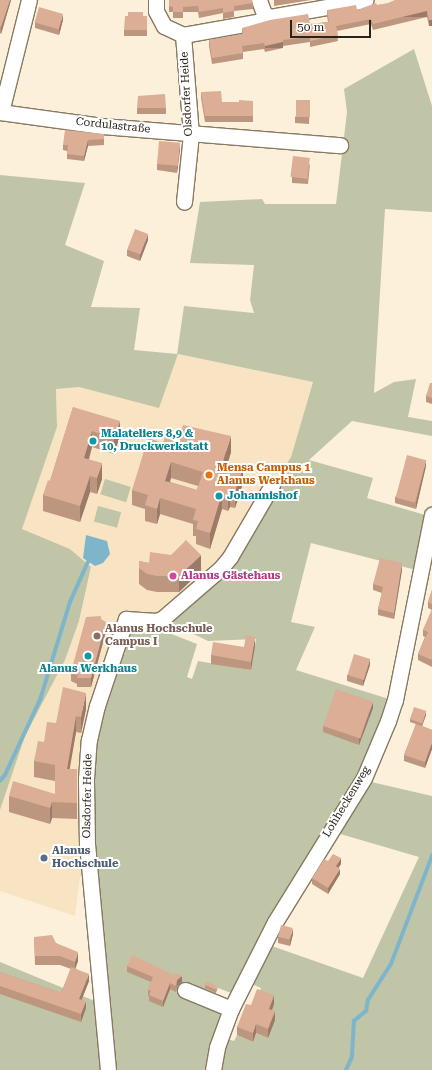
<!DOCTYPE html>
<html>
<head>
<meta charset="utf-8">
<style>
	body { margin:0 }
	#map { position:relative; width:432px; height:1070px; overflow:hidden; background:#fdf0da; font-family:"Roboto Serif",serif }
	div>[style] { position:absolute }
	[style*='--x'] { left:calc(var(--x)*1px); top:calc(var(--y)*1px); width:calc(var(--w)*1px); rotate:calc(var(--a)*1deg) }
	.built>* { inset:0; background:#f8e4c2 }
	.green>* { inset:0; background:#bfc5a6; transform-origin:0 0 }
	.water>* { inset:0; background:#7fb5cb }
	.stream>* { height:3.5px; margin:-1.75px; padding:0 1.75px; transform-origin:1.75px; border-radius:1.75px; background:#7fb5cb }
	.roads { filter:drop-shadow(1px 0 #877961) drop-shadow(-1px 0 #877961) drop-shadow(0 1px #877961) drop-shadow(0 -1px #877961) }
	.minor>* { height:15px; margin:-7.5px; padding:0 7.5px; transform-origin:7.5px; border-radius:7.5px; background:#fff }
	.wall>* { inset:0; background:#bd9680; transform-origin:0 0 }
	.shaded-wall>* { inset:0; background:#9a7a68; transform-origin:0 0 }
	.building>* { inset:0; background:#dcae95; transform-origin:0 0 }
	.dots>* { width:11px; height:11px; translate:-50% -50%; box-sizing:border-box; border:2px solid #fff; border-radius:50% }
	span { translate:-50% -50%; white-space:nowrap; text-align:center; line-height:1.15; -webkit-text-stroke:4px #fff; paint-order:stroke }
	.street-label { font-size:11px; color:#282218 }
	.culture-label { font-size:11px; color:#0d838f; font-weight:700 }
	.left { translate:0 -50%; text-align:left }
	.food-label { font-size:11px; color:#c56008; font-weight:700 }
	.hotel-label { font-size:11px; color:#b23c85; font-weight:700 }
	.education-label { font-size:11px; color:#785e54; font-weight:700 }
	.service-label { font-size:11px; color:#4e5e75; font-weight:700 }
	.scale { position:absolute; left:290px; top:20px; width:81px; height:18px; box-sizing:border-box; border:2px solid #282218; border-top:0; padding-left:5px; font-size:12px; line-height:14px; white-space:nowrap; color:#282218; -webkit-text-stroke:3px #fff; paint-order:stroke }
</style>
</head>
<body>
<div id="map">
	<div class="built">
		<div style="clip-path:polygon(177px 354px,313px 382px,291px 457px,272px 485px,230px 557px,169px 615px,126px 619px,91px 877px,80px 877px,75px 916px,0 891px,0 810px,25px 736px,65px 660px,79px 621px,91px 568px,70px 549px,22px 529px,57px 427px,56px 389px,79px 387px,159px 407px)"></div>
	</div>
	<div class="green">
		<div style="clip-path:polygon(evenodd,414px 49px,432px 106px,432px 212px,385px 209px,374px 393px,394px 382px,416px 379px,408px 417px,432px 421px,432px 436px,352px 421px,309px 460px,373px 478px,367px 498px,432px 517px,420px 571px,311px 543px,291px 622px,315px 627px,296px 670px,389px 699px,367px 781px,432px 796px,432px 1070px,0 1070px,0 962px,102px 1004px,86px 779px,115px 651px,126px 654px,122px 648px,126px 632px,133px 626px,146px 624px,197px 644px,187px 677px,192px 679px,198px 661px,251px 670px,256px 639px,208px 641px,162px 619px,220px 569px,291px 457px,313px 382px,178px 354px,159px 408px,79px 387px,56px 389px,57px 427px,22px 529px,70px 549px,91px 567px,79px 621px,65px 660px,25px 736px,0 810px,0 175px,85px 183px,65px 245px,104px 261px,91px 307px,140px 308px,134px 350px,177px 354px,184px 306px,254px 313px,250px 300px,254px 265px,190px 263px,200px 202px,262px 199px,265px 204px,336px 204px,347px 112px,344px 89px,414px 49px,337px 833px,419px 857px,363px 978px,269px 945px,249px 983px,261px 988px,257px 998px,268px 1038px,256px 1033px,253px 1042px,237px 1035px,234px 1041px,224px 1038px,223px 1011px,209px 1006px,218px 988px,231px 993px,337px 833px)"></div>
		<div style="left:105px;top:479px;width:27px;height:16px;rotate:17deg"></div>
		<div style="left:98px;top:506px;width:24px;height:16px;rotate:15deg"></div>
	</div>
	<div class="water">
		<div style="clip-path:polygon(86px 535px,107px 541px,110px 554px,103px 563px,95px 566px,83px 558px)"></div>
	</div>
	<div class="stream">
		<div style="--x:0;--y:781;--w:8;--a:-50"></div>
		<div style="--x:5;--y:775;--w:83;--a:-65"></div>
		<div style="--x:40;--y:700;--w:102;--a:-73"></div>
		<div style="--x:70;--y:602;--w:44;--a:-65.8"></div>
		<div style="--x:346;--y:1070;--w:14;--a:-65"></div>
		<div style="--x:352;--y:1057;--w:36;--a:-87"></div>
		<div style="--x:354;--y:1021;--w:16;--a:-40"></div>
		<div style="--x:366;--y:1011;--w:11;--a:-80"></div>
		<div style="--x:368;--y:1000;--w:43;--a:-57.4"></div>
		<div style="--x:391;--y:964;--w:116;--a:-69.2"></div>
	</div>
	<div class="roads">
		<div class="minor">
			<div style="--x:156;--y:0;--w:11;--a:90"></div>
			<div style="--x:156;--y:11;--w:17;--a:62"></div>
			<div style="--x:164;--y:26;--w:21;--a:25"></div>
			<div style="--x:183;--y:35;--w:79;--a:-10.2"></div>
			<div style="--x:261;--y:21;--w:7;--a:-34"></div>
			<div style="--x:259;--y:0;--w:15;--a:70"></div>
			<div style="--x:264;--y:14;--w:7;--a:27"></div>
			<div style="--x:270;--y:17;--w:97;--a:-10"></div>
			<div style="--x:183;--y:35;--w:99;--a:85.4"></div>
			<div style="--x:191;--y:134;--w:68;--a:95.9"></div>
			<div style="--x:0;--y:112;--w:103;--a:7.8"></div>
			<div style="--x:102;--y:126;--w:239;--a:4.6"></div>
			<div style="--x:1;--y:112;--w:115;--a:-76"></div>
			<div style="--x:185;--y:990;--w:50;--a:22.4"></div>
			<div style="--x:108;--y:1070;--w:226;--a:-95.3"></div>
			<div style="--x:87;--y:845;--w:66;--a:-90.9"></div>
			<div style="--x:86;--y:779;--w:39;--a:-86"></div>
			<div style="--x:89;--y:740;--w:35;--a:-77"></div>
			<div style="--x:97;--y:706;--w:92;--a:-71.6"></div>
			<div style="--x:126;--y:619;--w:30;--a:4"></div>
			<div style="--x:156;--y:621;--w:6;--a:-18"></div>
			<div style="--x:162;--y:619;--w:77;--a:-40.8"></div>
			<div style="--x:220;--y:569;--w:16;--a:-50"></div>
			<div style="--x:230;--y:557;--w:83;--a:-59.7"></div>
			<div style="--x:213;--y:1070;--w:23;--a:-80"></div>
			<div style="--x:217;--y:1047;--w:40;--a:-69.8"></div>
			<div style="--x:231;--y:1009;--w:97;--a:-63.2"></div>
			<div style="--x:275;--y:922;--w:169;--a:-58.3"></div>
			<div style="--x:364;--y:778;--w:62;--a:-67.2"></div>
			<div style="--x:388;--y:721;--w:22;--a:-72"></div>
			<div style="--x:395;--y:700;--w:189;--a:-78.7"></div>
		</div>
	</div>
	<div class="wall">
		<div style="clip-path:polygon(0 0,11px 0,1px 34px,0 33px)"></div>
		<div style="clip-path:polygon(169px 0,253px 3px,253px 9px,234px 11px,234px 17px,223px 19px,223px 13px,199px 18px,198px 12px,183px 12px,183px 18px,173px 18px,173px 12px,169px 12px)"></div>
		<div style="clip-path:polygon(274px 0,311px 0,274px 6px)"></div>
		<div style="clip-path:polygon(432px 0,429px 26px,427px 17px,373px 30px,371px 24px,337px 31px,338px 41px,310px 47px,310px 42px,283px 46px,283px 48px,265px 52px,264px 49px,243px 52px,243px 59px,212px 64px,209px 46px,209px 40px,242px 34px,242px 28px,310px 24px,328px 22px,327px 16px,327px 10px,357px 10px,377px 5px)"></div>
		<div style="clip-path:polygon(147px 16px,147px 36px,124px 36px,124px 30px)"></div>
		<div style="clip-path:polygon(63px 20px,59px 35px,35px 28px,35px 22px)"></div>
		<div style="clip-path:polygon(201px 92px,222px 102px,239px 102px,253px 101px,253px 122px,205px 122px,201px 98px)"></div>
		<div style="clip-path:polygon(310px 100px,309px 124px,295px 123px,295px 117px)"></div>
		<div style="left:137px;top:108px;width:29px;height:6px"></div>
		<div style="clip-path:polygon(104px 134px,104px 145px,88px 146px,84px 161px,67px 159px,67px 151px,63px 150px,63px 145px)"></div>
		<div style="clip-path:polygon(180px 149px,177px 173px,157px 170px,157px 164px)"></div>
		<div style="clip-path:polygon(310px 164px,308px 184px,292px 183px,292px 177px)"></div>
		<div style="clip-path:polygon(148px 240px,140px 261px,127px 256px,127px 250px)"></div>
		<div style="clip-path:polygon(432px 383px,432px 404px,426px 402px,426px 396px)"></div>
		<div style="clip-path:polygon(73px 407px,120px 436px,114px 454px,92px 447px,89px 460px,102px 479px,97px 494px,90px 492px,80px 522px,43px 511px,43px 495px,50px 481px)"></div>
		<div style="clip-path:polygon(evenodd,179px 438px,231px 452px,228px 463px,243px 483px,235px 508px,230px 507px,228px 511px,222px 509px,210px 549px,196px 544px,196px 536px,193px 536px,193px 524px,160px 514px,157px 524px,145px 521px,145px 509px,132px 505px,132px 490px,163px 443px,179px 438px,171px 478px,198px 486px,197px 490px,170px 482px,171px 478px)"></div>
		<div style="clip-path:polygon(426px 466px,416px 509px,395px 503px,395px 497px)"></div>
		<div style="clip-path:polygon(171px 555px,201px 571px,179px 592px,157px 592px,147px 590px,139px 584px,139px 561px,149px 563px)"></div>
		<div style="clip-path:polygon(402px 570px,394px 619px,378px 615px,378px 609px,382px 593px,373px 590px,373px 584px)"></div>
		<div style="clip-path:polygon(432px 590px,432px 667px,418px 660px,418px 654px,425px 637px,423px 636px,423px 630px,432px 610px,428px 608px,428px 602px)"></div>
		<div style="clip-path:polygon(101px 619px,106px 631px,91px 687px,77px 687px,77px 684px,71px 681px,71px 672px)"></div>
		<div style="clip-path:polygon(255px 646px,251px 670px,211px 664px,211px 655px,244px 647px)"></div>
		<div style="clip-path:polygon(370px 665px,363px 686px,347px 681px,347px 675px)"></div>
		<div style="clip-path:polygon(373px 708px,359px 745px,323px 732px,323px 726px)"></div>
		<div style="clip-path:polygon(86px 709px,81px 733px,76px 732px,69px 769px,77px 769px,77px 819px,52px 818px,50px 824px,9px 812px,9px 796px,55px 794px,55px 781px,34px 777px,34px 761px,44px 742px,56px 723px)"></div>
		<div style="clip-path:polygon(426px 715px,422px 726px,432px 730px,432px 749px,425px 768px,404px 761px,404px 755px,416px 724px,410px 722px,410px 719px)"></div>
		<div style="clip-path:polygon(328px 861px,341px 864px,338px 868px,340px 874px,328px 894px,312px 884px,312px 878px)"></div>
		<div style="clip-path:polygon(293px 934px,290px 946px,278px 943px,278px 937px)"></div>
		<div style="clip-path:polygon(34px 937px,56px 943px,78px 961px,75px 968px,89px 981px,82px 999px,86px 1008px,81px 1022px,0 994px,0 972px,61px 993px,71px 969px,60px 965px,35px 965px)"></div>
		<div style="clip-path:polygon(127px 966px,182px 982px,177px 986px,176px 992px,170px 989px,163px 1007px,149px 1001px,149px 996px,148px 996px,148px 990px,151px 982px,127px 972px)"></div>
		<div style="clip-path:polygon(205px 985px,217px 989px,216px 993px,205px 988px)"></div>
		<div style="clip-path:polygon(274px 1004px,272px 1010px,275px 1020px,268px 1038px,256px 1033px,253px 1042px,237px 1035px,237px 1027px,251px 1005px)"></div>
	</div>
	<div class="shaded-wall">
		<div style="clip-path:polygon(10px 0,11px 0,1px 34px,1px 27px)"></div>
		<div style="left:427px;top:11px;width:6px;height:56px;rotate:90deg"></div>
		<div style="clip-path:polygon(63px 14px,63px 20px,59px 35px,59px 29px)"></div>
		<div style="left:429px;top:20px;width:3px;height:6px"></div>
		<div style="left:283px;top:42px;width:6px;height:18px;rotate:90deg"></div>
		<div style="clip-path:polygon(88px 140px,88px 146px,84px 161px,84px 156px)"></div>
		<div style="clip-path:polygon(180px 143px,180px 149px,177px 173px,177px 167px)"></div>
		<div style="clip-path:polygon(148px 234px,148px 240px,140px 261px,140px 255px)"></div>
		<div style="clip-path:polygon(120px 421px,120px 436px,114px 454px,114px 438px)"></div>
		<div style="clip-path:polygon(92px 431px,92px 447px,84px 474px,84px 458px)"></div>
		<div style="clip-path:polygon(231px 436px,231px 452px,223px 477px,223px 461px)"></div>
		<div style="clip-path:polygon(426px 460px,426px 466px,416px 509px,416px 503px)"></div>
		<div style="clip-path:polygon(171px 462px,171px 478px,165px 496px,165px 481px)"></div>
		<div style="clip-path:polygon(102px 463px,102px 479px,97px 494px,97px 478px)"></div>
		<div style="clip-path:polygon(243px 467px,243px 483px,235px 508px,235px 492px)"></div>
		<div style="clip-path:polygon(90px 476px,90px 492px,80px 522px,80px 506px)"></div>
		<div style="clip-path:polygon(230px 491px,230px 507px,228px 511px,228px 495px)"></div>
		<div style="clip-path:polygon(222px 493px,222px 509px,210px 549px,210px 533px)"></div>
		<div style="clip-path:polygon(160px 498px,160px 514px,157px 524px,157px 509px)"></div>
		<div style="clip-path:polygon(201px 555px,201px 571px,179px 592px,179px 576px)"></div>
		<div style="clip-path:polygon(402px 563px,402px 570px,394px 619px,394px 613px)"></div>
		<div style="clip-path:polygon(106px 622px,106px 631px,91px 687px,91px 678px)"></div>
		<div style="clip-path:polygon(255px 637px,255px 646px,251px 670px,251px 662px)"></div>
		<div style="clip-path:polygon(370px 659px,370px 665px,363px 686px,363px 680px)"></div>
		<div style="clip-path:polygon(86px 693px,86px 709px,81px 733px,81px 717px)"></div>
		<div style="clip-path:polygon(373px 702px,373px 708px,359px 745px,359px 739px)"></div>
		<div style="clip-path:polygon(426px 711px,426px 715px,422px 726px,422px 723px)"></div>
		<div style="clip-path:polygon(76px 716px,76px 732px,67px 785px,67px 769px)"></div>
		<div style="clip-path:polygon(432px 743px,432px 749px,425px 768px,425px 762px)"></div>
		<div style="clip-path:polygon(52px 802px,52px 818px,50px 824px,50px 808px)"></div>
		<div style="clip-path:polygon(341px 858px,341px 864px,336px 872px,336px 866px)"></div>
		<div style="clip-path:polygon(340px 869px,340px 874px,328px 894px,328px 888px)"></div>
		<div style="clip-path:polygon(293px 928px,293px 934px,290px 946px,290px 940px)"></div>
		<div style="clip-path:polygon(78px 952px,78px 961px,75px 970px,75px 962px)"></div>
		<div style="clip-path:polygon(89px 974px,89px 981px,79px 1006px,79px 999px)"></div>
		<div style="clip-path:polygon(182px 976px,182px 982px,177px 986px,176px 992px,177px 980px)"></div>
		<div style="clip-path:polygon(170px 983px,170px 989px,163px 1007px,163px 1001px)"></div>
		<div style="clip-path:polygon(274px 995px,274px 1004px,269px 1018px,269px 1009px)"></div>
		<div style="clip-path:polygon(86px 1001px,86px 1008px,81px 1022px,81px 1014px)"></div>
		<div style="clip-path:polygon(275px 1011px,275px 1020px,268px 1038px,268px 1029px)"></div>
		<div style="clip-path:polygon(256px 1024px,256px 1033px,253px 1042px,253px 1033px)"></div>
	</div>
	<div class="building">
		<div style="clip-path:polygon(0 0,10px 0,1px 27px,0 27px)"></div>
		<div style="clip-path:polygon(169px 0,252px 0,253px 3px,234px 6px,234px 11px,223px 13px,223px 8px,199px 12px,198px 6px,183px 7px,183px 12px,173px 12px,173px 7px,169px 6px)"></div>
		<div style="clip-path:polygon(395px 0,432px 0,432px 20px,429px 20px,427px 11px,373px 24px,371px 19px,336px 26px,338px 35px,310px 41px,310px 37px,283px 40px,283px 42px,265px 46px,264px 43px,242px 46px,243px 53px,212px 58px,209px 40px,243px 34px,242px 28px,270px 20px,308px 14px,310px 24px,329px 22px,327px 10px,356px 5px,357px 10px,376px 3px,377px 5px,388px 3px)"></div>
		<div style="left:39px;top:7px;width:25px;height:16px;rotate:16deg"></div>
		<div style="clip-path:polygon(128px 12px,143px 12px,143px 16px,147px 16px,147px 30px,124px 30px,125px 16px,128px 16px)"></div>
		<div style="clip-path:polygon(221px 91px,222px 102px,239px 102px,239px 100px,253px 101px,253px 116px,205px 116px,201px 92px)"></div>
		<div style="clip-path:polygon(165px 94px,166px 108px,137px 108px,138px 96px)"></div>
		<div style="left:296px;top:100px;width:14px;height:17px"></div>
		<div style="clip-path:polygon(65px 130px,104px 134px,104px 139px,88px 140px,84px 156px,67px 154px,68px 145px,63px 145px)"></div>
		<div style="left:159px;top:141px;width:21px;height:23px;rotate:5deg"></div>
		<div style="left:293px;top:156px;width:17px;height:21px;rotate:7deg"></div>
		<div style="left:135px;top:229px;width:14px;height:22px;rotate:21deg"></div>
		<div style="clip-path:polygon(430px 383px,432px 383px,432px 398px,426px 396px)"></div>
		<div style="clip-path:polygon(73px 407px,120px 421px,114px 438px,92px 431px,84px 458px,102px 463px,97px 478px,90px 476px,80px 506px,43px 495px,48px 480px,50px 481px)"></div>
		<div style="clip-path:polygon(evenodd,183px 425px,231px 436px,223px 461px,243px 467px,235px 492px,230px 491px,228px 495px,222px 493px,210px 533px,196px 529px,198px 521px,193px 520px,196px 509px,160px 498px,157px 509px,145px 505px,148px 495px,132px 490px,148px 438px,163px 443px,166px 433px,179px 438px,183px 425px,171px 462px,203px 472px,197px 490px,165px 481px,171px 462px)"></div>
		<div style="left:407px;top:455px;width:20px;height:44px;rotate:15deg"></div>
		<div style="clip-path:polygon(186px 540px,201px 555px,179px 576px,157px 576px,147px 574px,139px 568px,139px 561px,149px 563px,150px 552px,171px 555px)"></div>
		<div style="clip-path:polygon(380px 558px,402px 563px,394px 613px,378px 609px,383px 587px,373px 584px)"></div>
		<div style="clip-path:polygon(432px 590px,432px 604px,428px 602px)"></div>
		<div style="clip-path:polygon(432px 609px,432px 660px,418px 654px,428px 632px,423px 630px)"></div>
		<div style="clip-path:polygon(101px 616px,101px 619px,106px 622px,91px 678px,77px 678px,78px 675px,71px 672px,86px 617px)"></div>
		<div style="clip-path:polygon(246px 635px,255px 637px,251px 662px,211px 655px,213px 642px,244px 647px)"></div>
		<div style="left:354px;top:654px;width:17px;height:22px;rotate:17deg"></div>
		<div style="clip-path:polygon(63px 687px,86px 693px,81px 717px,76px 716px,67px 769px,77px 769px,77px 803px,52px 802px,50px 808px,9px 796px,13px 781px,55px 794px,55px 765px,34px 761px,38px 741px,44px 742px,47px 722px,56px 723px)"></div>
		<div style="left:336px;top:689px;width:39px;height:39px;rotate:19deg"></div>
		<div style="left:414px;top:707px;width:13px;height:13px;rotate:18deg"></div>
		<div style="clip-path:polygon(416px 724px,432px 730px,432px 743px,425px 762px,404px 755px)"></div>
		<div style="clip-path:polygon(333px 854px,341px 858px,336px 866px,340px 869px,328px 888px,312px 878px,324px 859px,328px 861px)"></div>
		<div style="left:281px;top:925px;width:12px;height:12px;rotate:14deg"></div>
		<div style="clip-path:polygon(52px 935px,56px 943px,78px 952px,75px 962px,60px 956px,35px 956px,34px 937px)"></div>
		<div style="clip-path:polygon(132px 955px,174px 975px,175px 973px,182px 976px,177px 980px,176px 986px,170px 983px,163px 1001px,149px 995px,151px 991px,148px 990px,153px 977px,127px 966px)"></div>
		<div style="clip-path:polygon(71px 967px,89px 974px,79px 999px,86px 1001px,81px 1014px,0 986px,0 972px,61px 993px)"></div>
		<div style="left:206px;top:981px;width:12px;height:4px;rotate:24deg"></div>
		<div style="clip-path:polygon(257px 989px,274px 995px,269px 1009px,275px 1011px,268px 1029px,256px 1024px,253px 1033px,237px 1027px,246px 1004px,251px 1005px)"></div>
	</div>
	<div class="dots">
		<div style="left:93px;top:441px;background:#0f9aa8"></div>
		<div style="left:209px;top:475px;background:#e8710a"></div>
		<div style="left:219px;top:496px;background:#0f9aa8"></div>
		<div style="left:173px;top:576px;background:#d1479c"></div>
		<div style="left:97px;top:636px;background:#8d6e63"></div>
		<div style="left:88px;top:656px;background:#0f9aa8"></div>
		<div style="left:44px;top:858px;background:#5c6f8a"></div>
	</div>
	<div class="street-label">
		<span style="left:187px;top:94px;rotate:-93deg">Olsdorfer Heide</span>
		<span style="left:113px;top:126px;rotate:6deg">Cordulastraße</span>
		<span style="left:88px;top:796px;rotate:-89deg">Olsdorfer Heide</span>
		<span style="left:347px;top:802px;rotate:-59deg">Lohheckenweg</span>
	</div>
	<div class="culture-label">
		<span class="left" style="left:101px;top:441px">Malateliers 8,9 &amp;<br>10, Druckwerkstatt</span>
		<span class="left" style="left:227px;top:496px">Johannishof</span>
		<span style="left:88px;top:669px">Alanus Werkhaus</span>
	</div>
	<div class="food-label">
		<span class="left" style="left:217px;top:475px">Mensa Campus 1<br>Alanus Werkhaus</span>
	</div>
	<div class="hotel-label">
		<span class="left" style="left:181px;top:576px">Alanus Gästehaus</span>
	</div>
	<div class="education-label">
		<span class="left" style="left:105px;top:636px">Alanus Hochschule<br>Campus I</span>
	</div>
	<div class="service-label">
		<span class="left" style="left:52px;top:858px">Alanus<br>Hochschule</span>
	</div>
	<div class="scale">50 m</div>
</div>
</body>
</html>
